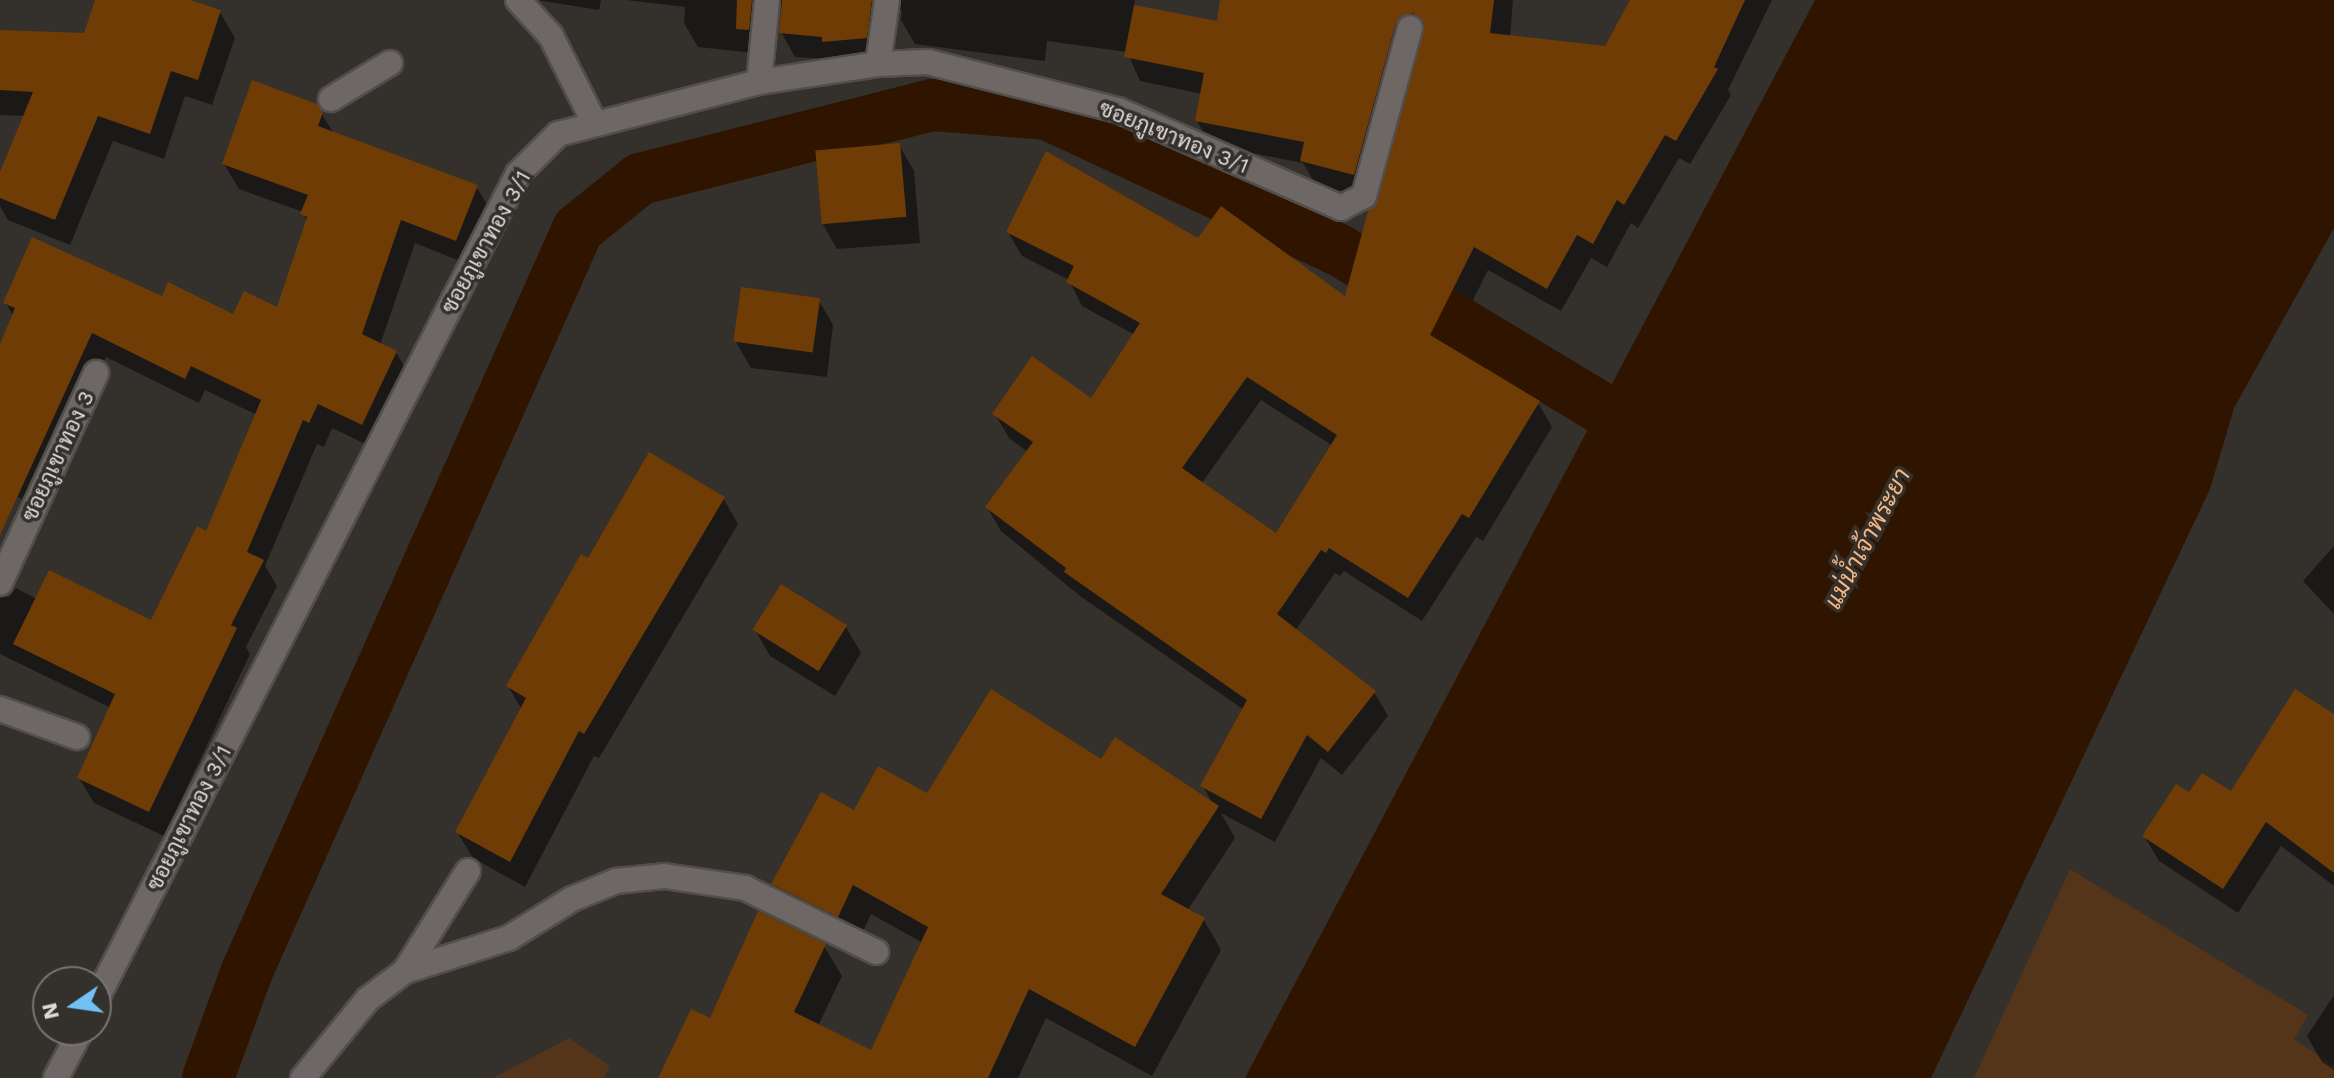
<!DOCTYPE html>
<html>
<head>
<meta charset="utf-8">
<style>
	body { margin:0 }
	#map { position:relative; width:2334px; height:1078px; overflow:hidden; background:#34302c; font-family:"Work Sans",Sarabun,sans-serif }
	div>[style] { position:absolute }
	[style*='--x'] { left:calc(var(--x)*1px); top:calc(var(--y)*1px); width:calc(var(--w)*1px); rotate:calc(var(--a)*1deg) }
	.green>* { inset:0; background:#55351a }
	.water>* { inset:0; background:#2f1400 }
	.shadow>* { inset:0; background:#0007 }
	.canal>* { height:52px; margin:-26px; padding:0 26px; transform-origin:26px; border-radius:26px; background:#2f1400 }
	.building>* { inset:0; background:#6f3c05; transform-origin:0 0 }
	.roads { filter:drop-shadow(2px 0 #524e4c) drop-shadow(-2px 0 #524e4c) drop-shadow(0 2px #524e4c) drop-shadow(0 -2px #524e4c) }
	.minor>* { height:24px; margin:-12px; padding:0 12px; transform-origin:12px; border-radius:12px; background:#6d6865 }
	span { translate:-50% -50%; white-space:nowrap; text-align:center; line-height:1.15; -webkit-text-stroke:7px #34302c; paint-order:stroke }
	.street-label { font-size:22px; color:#dddad8 }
	.water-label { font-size:24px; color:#f7b684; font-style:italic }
	.north { position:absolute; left:32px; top:966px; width:80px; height:80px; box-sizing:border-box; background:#34302c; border:2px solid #787471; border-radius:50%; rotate:257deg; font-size:22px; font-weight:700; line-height:32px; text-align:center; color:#dddad8 }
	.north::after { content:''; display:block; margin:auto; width:28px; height:36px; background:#72c1f5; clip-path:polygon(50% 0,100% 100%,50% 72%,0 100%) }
</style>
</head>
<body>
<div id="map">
	<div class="green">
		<div style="clip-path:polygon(2070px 869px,2308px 1015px,2294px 1039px,2334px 1066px,2334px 1078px,1974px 1078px)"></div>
		<div style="clip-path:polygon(569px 1038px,610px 1066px,604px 1078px,493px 1078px)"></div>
	</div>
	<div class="water">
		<div style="clip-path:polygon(1815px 0,2334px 0,2334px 228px,2234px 408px,2210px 489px,1931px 1078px,1245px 1078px)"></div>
	</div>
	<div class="shadow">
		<div style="clip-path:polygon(97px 0,184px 0,220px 12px,235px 38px,212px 105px,185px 96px,164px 159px,113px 141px,70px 245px,8px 220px,0 206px,0 178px,25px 116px,0 115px,0 33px,85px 35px)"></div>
		<div style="clip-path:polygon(537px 0,601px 0,599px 10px)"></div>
		<div style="clip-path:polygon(evenodd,626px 0,1135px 0,1134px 7px,1218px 23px,1221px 0,1513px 0,1510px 38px,1606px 48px,1633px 0,1772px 0,1728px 90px,1731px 95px,1690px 164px,1679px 158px,1638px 228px,1631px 223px,1607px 267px,1591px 258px,1561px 311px,1488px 270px,1449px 348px,1538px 403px,1552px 427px,1483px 541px,1476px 537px,1422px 621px,1344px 571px,1340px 576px,1335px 573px,1295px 631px,1374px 692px,1388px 716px,1342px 775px,1321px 758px,1275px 842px,1221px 813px,1235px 838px,1187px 911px,1204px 920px,1221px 950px,1152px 1076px,1046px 1018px,1018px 1078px,660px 1078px,711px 1021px,824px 946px,842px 976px,818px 1026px,872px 1052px,923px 943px,871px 914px,856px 946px,791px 914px,773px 884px,855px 813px,1102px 762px,1213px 805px,1203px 786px,1244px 710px,1080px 596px,1001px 531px,987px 507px,1028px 452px,1009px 438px,995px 414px,1092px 400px,1135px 335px,1082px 306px,1069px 280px,1022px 256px,1008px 232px,1198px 240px,1346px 299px,1380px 201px,1421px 37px,1409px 48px,1368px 198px,1316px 185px,1303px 163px,1211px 145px,1197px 121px,1202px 94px,1140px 81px,1127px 52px,1047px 41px,1045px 61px,915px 44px,901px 20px,902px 9px,885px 22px,880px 62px,795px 57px,781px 32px,782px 9px,767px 16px,762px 54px,698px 47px,684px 23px,685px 7px,626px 0,1261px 400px,1333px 446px,1277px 535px,1201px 484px,1261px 400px)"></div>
		<div style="clip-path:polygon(321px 113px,334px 134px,476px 186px,491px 211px,470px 265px,415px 243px,380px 345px,396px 352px,410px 377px,376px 449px,332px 428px,324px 447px,317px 444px,265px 566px,277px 586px,246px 647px,250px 654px,164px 836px,94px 803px,79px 778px,111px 708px,0 654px,0 593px,9px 597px,16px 588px,37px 599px,152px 623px,207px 534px,257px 415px,205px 390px,199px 403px,106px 357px,39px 507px,0 489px,0 350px,14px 317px,5px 302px,163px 298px,234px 317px,278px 310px,307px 223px,303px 212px,239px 189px,224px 164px)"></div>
		<div style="clip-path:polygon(899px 145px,914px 171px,920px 243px,837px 249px,822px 223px)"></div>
		<div style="clip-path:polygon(818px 299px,833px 325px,827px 377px,751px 368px,736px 342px)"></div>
		<div style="clip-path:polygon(723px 498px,738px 524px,599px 758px,594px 756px,525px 887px,473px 858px,457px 832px,522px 710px,508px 686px,589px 561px)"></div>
		<div style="clip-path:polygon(2334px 546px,2334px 614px,2303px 581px)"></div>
		<div style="clip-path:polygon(846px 627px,861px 653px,835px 696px,770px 656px,755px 630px)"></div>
		<div style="clip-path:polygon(2334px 717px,2334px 886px,2281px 846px,2238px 913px,2159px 861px,2144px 836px,2189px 795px,2232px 794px)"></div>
		<div style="clip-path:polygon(2334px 995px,2334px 1070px,2322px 1062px,2307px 1036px)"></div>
	</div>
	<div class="canal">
		<div style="--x:208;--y:1078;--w:114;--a:-70"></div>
		<div style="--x:247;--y:971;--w:812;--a:-65.96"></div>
		<div style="--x:578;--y:229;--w:80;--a:-38.9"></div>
		<div style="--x:640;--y:179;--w:302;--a:-14.2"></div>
		<div style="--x:933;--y:105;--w:114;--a:4.5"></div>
		<div style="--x:1047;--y:114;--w:322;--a:25"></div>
		<div style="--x:1339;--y:250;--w:376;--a:31.1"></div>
	</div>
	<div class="building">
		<div style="clip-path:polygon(95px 0,190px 0,221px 10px,198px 80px,171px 71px,150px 134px,98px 116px,55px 220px,0 198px,0 172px,33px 92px,0 90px,0 30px,84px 33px)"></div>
		<div style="clip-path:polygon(737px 0,752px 0,749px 30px,736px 29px)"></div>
		<div style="clip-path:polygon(782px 0,872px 0,867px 38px,822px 42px,822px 37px,779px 33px)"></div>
		<div style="clip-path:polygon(evenodd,1220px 0,1494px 0,1490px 33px,1605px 46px,1630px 0,1745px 0,1714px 67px,1718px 69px,1676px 141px,1665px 135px,1624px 205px,1617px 200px,1593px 244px,1577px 235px,1547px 289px,1474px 247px,1430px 335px,1540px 401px,1469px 518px,1462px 514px,1408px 598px,1329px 548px,1326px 553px,1321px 550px,1277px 614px,1376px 691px,1328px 752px,1307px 735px,1261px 819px,1200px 786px,1247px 700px,1064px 572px,1066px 568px,985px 507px,1033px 442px,992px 414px,1032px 356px,1091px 398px,1140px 323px,1066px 282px,1074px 266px,1006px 232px,1046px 151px,1198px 238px,1221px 206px,1345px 296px,1368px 211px,1378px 200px,1424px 23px,1413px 13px,1396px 23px,1354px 175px,1300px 161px,1304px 142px,1195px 121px,1204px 73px,1124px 57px,1134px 5px,1217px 21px,1220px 0,1247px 377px,1337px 435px,1276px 533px,1182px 468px,1247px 377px)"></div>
		<div style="clip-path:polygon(252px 80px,317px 104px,323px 112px,318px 126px,478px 185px,456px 241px,401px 220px,362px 334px,397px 351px,362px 425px,318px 404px,309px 423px,303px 420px,247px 552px,264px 560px,231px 625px,237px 628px,149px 812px,77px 778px,115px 694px,13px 644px,49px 570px,151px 620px,197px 526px,206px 531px,261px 400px,191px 366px,185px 379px,92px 333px,0 535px,0 344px,15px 308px,3px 303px,32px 237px,162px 296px,168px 282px,233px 314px,244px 291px,277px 307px,307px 217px,300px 214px,308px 195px,222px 164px)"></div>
		<div style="left:900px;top:143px;width:74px;height:85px;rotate:85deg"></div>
		<div style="left:741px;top:287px;width:80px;height:55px;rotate:8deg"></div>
		<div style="clip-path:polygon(649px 452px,725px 497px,584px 734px,579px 731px,510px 862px,455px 832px,526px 698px,506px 686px,581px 554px,588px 558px)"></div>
		<div style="left:781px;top:584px;width:78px;height:54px;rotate:32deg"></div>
		<div style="clip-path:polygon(991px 689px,1101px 759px,1115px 737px,1219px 806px,1161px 894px,1205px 918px,1135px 1047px,1029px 989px,988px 1078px,658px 1078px,691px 1009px,710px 1018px,758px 911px,826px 944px,794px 1012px,871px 1050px,928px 927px,853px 885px,838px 917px,771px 884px,821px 792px,854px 810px,878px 766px,927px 793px)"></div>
		<div style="clip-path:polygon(2295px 689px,2334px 714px,2334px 873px,2266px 822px,2223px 889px,2142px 836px,2176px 784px,2189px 792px,2202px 773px,2231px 791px)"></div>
	</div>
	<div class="roads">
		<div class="minor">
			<div style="--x:518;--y:0;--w:49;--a:47.5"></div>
			<div style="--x:551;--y:36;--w:98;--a:63.4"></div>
			<div style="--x:878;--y:64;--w:65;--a:-82"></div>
			<div style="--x:759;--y:82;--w:82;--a:-84.4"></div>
			<div style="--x:331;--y:99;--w:69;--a:-31.4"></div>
			<div style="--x:0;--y:583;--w:231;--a:-65.4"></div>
			<div style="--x:0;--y:709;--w:82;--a:20"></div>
			<div style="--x:405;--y:971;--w:118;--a:-57.8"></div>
			<div style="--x:96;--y:1000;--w:928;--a:-62.94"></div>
			<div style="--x:518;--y:174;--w:57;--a:-45"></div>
			<div style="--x:558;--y:134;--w:208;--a:-14.5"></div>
			<div style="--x:759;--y:82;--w:120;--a:-8.6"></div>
			<div style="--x:878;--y:64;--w:50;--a:-2.3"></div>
			<div style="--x:928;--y:62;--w:196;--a:14.2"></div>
			<div style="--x:1118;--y:110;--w:244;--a:23.7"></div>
			<div style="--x:1341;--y:208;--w:26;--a:-28"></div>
			<div style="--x:1364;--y:196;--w:174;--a:-74.7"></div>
			<div style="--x:56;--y:1078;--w:54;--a:-62.5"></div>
			<div style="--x:303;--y:1078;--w:102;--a:-50.6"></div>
			<div style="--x:368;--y:999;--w:46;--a:-37.1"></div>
			<div style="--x:405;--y:971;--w:109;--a:-17.6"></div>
			<div style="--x:509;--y:938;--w:74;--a:-31.8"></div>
			<div style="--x:572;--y:899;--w:48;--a:-22.2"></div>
			<div style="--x:616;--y:881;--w:48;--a:-5.9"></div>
			<div style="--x:664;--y:876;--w:82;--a:8.4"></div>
			<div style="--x:745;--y:888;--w:146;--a:26"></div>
		</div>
	</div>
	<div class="street-label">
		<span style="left:1174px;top:137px;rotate:22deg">ซอยภูเขาทอง 3/1</span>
		<span style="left:486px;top:242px;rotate:-61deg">ซอยภูเขาทอง 3/1</span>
		<span style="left:58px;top:456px;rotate:-65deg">ซอยภูเขาทอง 3</span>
		<span style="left:189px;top:818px;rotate:-63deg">ซอยภูเขาทอง 3/1</span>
	</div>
	<div class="water-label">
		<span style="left:1868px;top:539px;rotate:-62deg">แม่น้ำเจ้าพระยา</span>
	</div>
	<div class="north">N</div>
</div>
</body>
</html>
